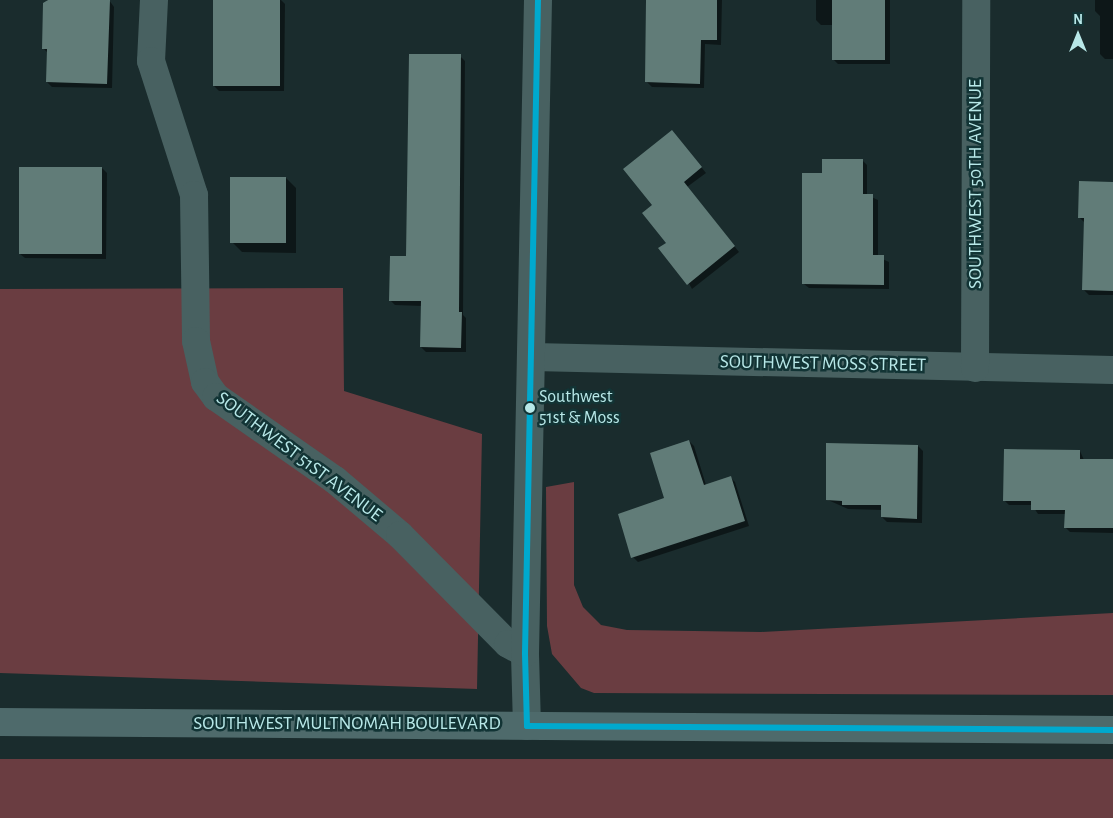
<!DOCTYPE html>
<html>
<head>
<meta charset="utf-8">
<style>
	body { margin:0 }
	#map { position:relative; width:1113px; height:818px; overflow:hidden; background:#1a2c2d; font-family:"Alegreya Sans",sans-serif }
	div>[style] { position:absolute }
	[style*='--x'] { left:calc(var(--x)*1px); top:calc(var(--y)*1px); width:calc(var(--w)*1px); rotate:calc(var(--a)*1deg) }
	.green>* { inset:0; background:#6a3d41; transform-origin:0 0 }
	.shadow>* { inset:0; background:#0007 }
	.building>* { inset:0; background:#617c78; transform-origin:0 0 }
	.minor>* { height:28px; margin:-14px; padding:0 14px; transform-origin:14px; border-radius:14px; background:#486161 }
	.major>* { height:28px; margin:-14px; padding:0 14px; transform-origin:14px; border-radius:14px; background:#4e6a6b }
	.bus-1>* { height:6px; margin:-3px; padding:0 3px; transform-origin:3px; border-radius:3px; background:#00a9ce }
	.dots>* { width:14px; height:14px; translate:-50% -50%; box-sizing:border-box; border:2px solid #123435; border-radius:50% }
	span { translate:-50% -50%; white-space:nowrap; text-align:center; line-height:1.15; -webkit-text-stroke:5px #123435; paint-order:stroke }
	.bus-label { font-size:18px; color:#b8e8e8 }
	.left { translate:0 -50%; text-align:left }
	.street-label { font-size:19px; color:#b8e8e8 }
	.north { position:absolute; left:1053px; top:10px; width:50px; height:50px; -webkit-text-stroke:4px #123435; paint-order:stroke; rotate:0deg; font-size:14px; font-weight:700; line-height:20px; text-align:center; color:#b8e8e8 }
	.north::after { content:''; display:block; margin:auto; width:18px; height:22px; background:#b8e8e8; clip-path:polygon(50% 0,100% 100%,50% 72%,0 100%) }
</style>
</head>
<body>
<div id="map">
	<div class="green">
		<div style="clip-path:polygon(343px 288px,344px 391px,482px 434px,477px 689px,0 673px,0 289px)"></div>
		<div style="clip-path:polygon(574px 482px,574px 585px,583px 607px,601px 625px,627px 630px,761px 632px,1113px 613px,1113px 695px,594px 693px,581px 688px,552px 654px,547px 626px,546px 487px)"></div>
		<div style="left:1113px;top:759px;width:59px;height:1113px;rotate:90deg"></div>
	</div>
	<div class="shadow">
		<div style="clip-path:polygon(47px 0,109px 0,114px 7px,112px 88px,52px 87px,47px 82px,48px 53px,43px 48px)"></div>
		<div style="clip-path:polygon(214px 0,281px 0,285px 4px,284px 91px,219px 91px,214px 86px)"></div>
		<div style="clip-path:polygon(647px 0,722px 0,721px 45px,705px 44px,704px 88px,652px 87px,647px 82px)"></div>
		<div style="clip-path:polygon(816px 0,890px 0,890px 64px,838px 64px,833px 59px,833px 25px,821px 25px,816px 20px)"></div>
		<div style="clip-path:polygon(1095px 0,1113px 0,1113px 59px,1105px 59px,1100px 54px,1100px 16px,1095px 11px)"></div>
		<div style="clip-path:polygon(460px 56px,465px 61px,463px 315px,466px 318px,466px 352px,426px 352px,421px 347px,422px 306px,395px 305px,390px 300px,407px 257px)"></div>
		<div style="clip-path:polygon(672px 131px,706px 173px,687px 187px,739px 252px,692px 289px,667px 243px,653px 205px)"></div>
		<div style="clip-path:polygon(862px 160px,867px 165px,867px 195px,878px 200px,878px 257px,889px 262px,889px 289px,809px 288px,804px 284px,823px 174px)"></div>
		<div style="clip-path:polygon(102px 168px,107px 173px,106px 259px,25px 258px,20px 254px)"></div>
		<div style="clip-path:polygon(286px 178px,296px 188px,296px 253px,242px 252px,232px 242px)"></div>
		<div style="clip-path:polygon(1113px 183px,1113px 295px,1089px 295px,1084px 290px,1084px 222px,1079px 217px)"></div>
		<div style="clip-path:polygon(689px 441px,694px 446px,706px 485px,730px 477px,735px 482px,749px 526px,638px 562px,633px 557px,666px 499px)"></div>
		<div style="clip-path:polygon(918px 446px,923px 451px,922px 523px,887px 522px,882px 517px,882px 510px,848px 509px,828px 500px)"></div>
		<div style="clip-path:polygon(1080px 451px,1084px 460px,1113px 460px,1113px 533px,1070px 532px,1065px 527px,1066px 514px,1038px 514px,1032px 505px,1009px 505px,1004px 500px)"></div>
	</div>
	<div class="building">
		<div style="clip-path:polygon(48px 0,110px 0,107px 84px,46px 82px,47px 49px,42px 49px,43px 3px)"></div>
		<div style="left:213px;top:0;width:67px;height:86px"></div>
		<div style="clip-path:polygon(646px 0,717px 0,717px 40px,701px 40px,700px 84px,645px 82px)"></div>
		<div style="left:832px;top:0;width:53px;height:60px"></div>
		<div style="clip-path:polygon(409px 54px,461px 54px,459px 312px,462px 312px,461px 348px,420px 347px,421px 301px,389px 301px,390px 256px,406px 256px)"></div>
		<div style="clip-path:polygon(672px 130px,702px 167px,684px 182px,735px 246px,687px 285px,658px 248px,666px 243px,642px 213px,652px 205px,623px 169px)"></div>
		<div style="clip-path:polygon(822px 159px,863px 159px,863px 194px,873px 194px,873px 255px,884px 255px,884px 285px,802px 284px,802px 173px,822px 173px)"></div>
		<div style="left:19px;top:167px;width:83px;height:87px"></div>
		<div style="left:230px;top:177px;width:56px;height:66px"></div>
		<div style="clip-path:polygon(1079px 181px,1113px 182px,1113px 291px,1082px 290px,1084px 218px,1078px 218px)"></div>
		<div style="clip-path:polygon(689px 440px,704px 485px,731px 476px,745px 521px,631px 558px,618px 514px,664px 498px,650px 453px)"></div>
		<div style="clip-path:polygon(826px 443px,918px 445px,917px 519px,881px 517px,881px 505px,842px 505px,842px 501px,826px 500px)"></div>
		<div style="clip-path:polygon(1004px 449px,1080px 450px,1080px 459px,1113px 459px,1113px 528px,1064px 528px,1065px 510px,1031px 510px,1031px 501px,1003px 501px)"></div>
	</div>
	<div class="minor">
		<div style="--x:154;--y:0;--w:61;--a:92.8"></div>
		<div style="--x:151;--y:61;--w:141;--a:72.2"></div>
		<div style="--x:194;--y:195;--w:146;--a:89.2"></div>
		<div style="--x:196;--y:341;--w:42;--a:77.6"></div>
		<div style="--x:205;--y:382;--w:19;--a:54"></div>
		<div style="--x:216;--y:397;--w:145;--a:34.9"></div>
		<div style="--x:335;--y:480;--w:85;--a:40.2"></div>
		<div style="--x:400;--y:535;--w:153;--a:45.3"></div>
		<div style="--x:508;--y:644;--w:19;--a:28"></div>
		<div style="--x:533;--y:357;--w:580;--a:1.28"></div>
		<div style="--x:975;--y:368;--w:368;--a:-89.8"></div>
		<div style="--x:527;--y:726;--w:73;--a:-91.6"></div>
		<div style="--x:525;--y:653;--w:653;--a:-88.86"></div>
	</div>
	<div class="major">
		<div style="--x:0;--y:722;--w:1113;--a:0.41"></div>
	</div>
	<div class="bus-1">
		<div style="--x:527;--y:726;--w:73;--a:-91.6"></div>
		<div style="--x:525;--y:653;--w:653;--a:-88.86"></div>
		<div style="--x:527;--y:726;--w:586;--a:0.39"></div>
	</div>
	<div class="dots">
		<div style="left:530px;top:408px;background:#b8e8e8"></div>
	</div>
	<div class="bus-label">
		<span class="left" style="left:539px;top:408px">Southwest<br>51st &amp; Moss</span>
	</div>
	<div class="street-label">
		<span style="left:976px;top:184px;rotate:-90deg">SOUTHWEST 50TH AVENUE</span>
		<span style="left:823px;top:364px;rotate:1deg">SOUTHWEST MOSS STREET</span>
		<span style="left:299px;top:457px;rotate:37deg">SOUTHWEST 51ST AVENUE</span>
		<span style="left:347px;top:724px">SOUTHWEST MULTNOMAH BOULEVARD</span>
	</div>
	<div class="north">N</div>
</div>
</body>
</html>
